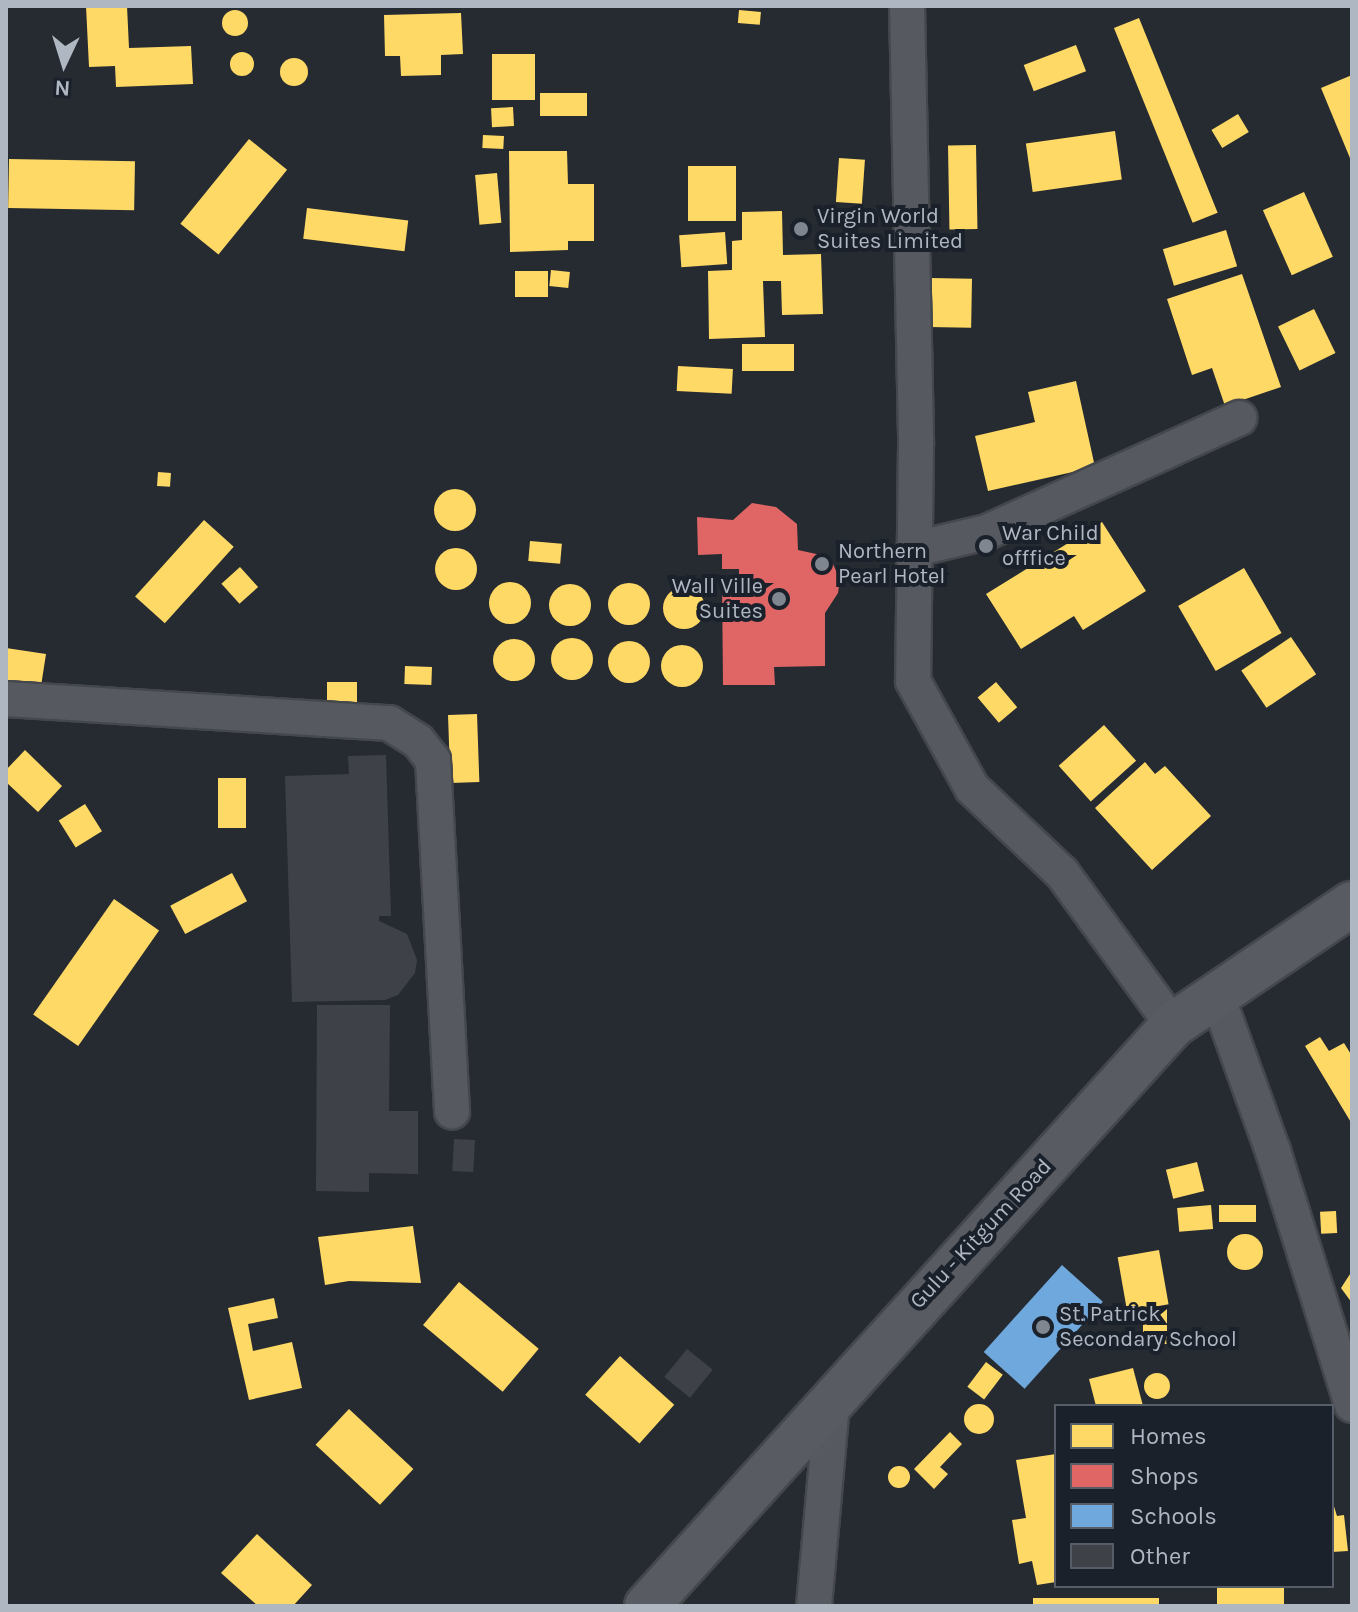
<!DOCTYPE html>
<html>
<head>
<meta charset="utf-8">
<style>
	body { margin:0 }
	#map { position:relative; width:1358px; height:1612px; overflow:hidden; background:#262b31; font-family:Karla,sans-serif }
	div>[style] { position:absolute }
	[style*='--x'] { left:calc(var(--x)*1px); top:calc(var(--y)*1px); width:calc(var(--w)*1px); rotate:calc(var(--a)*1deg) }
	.homes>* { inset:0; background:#ffd966; transform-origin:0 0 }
	.round { border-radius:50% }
	.shops>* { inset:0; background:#e06666 }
	.schools>* { inset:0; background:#6fa8dc; transform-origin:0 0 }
	.building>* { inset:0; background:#3e4248; transform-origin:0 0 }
	.roads { filter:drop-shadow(2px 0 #44474c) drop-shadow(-2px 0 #44474c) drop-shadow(0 2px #44474c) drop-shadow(0 -2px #44474c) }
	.minor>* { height:34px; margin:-17px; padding:0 17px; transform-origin:17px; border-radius:17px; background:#56595f }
	.primary>* { height:44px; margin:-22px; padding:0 22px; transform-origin:22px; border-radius:22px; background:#585b61 }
	.dots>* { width:22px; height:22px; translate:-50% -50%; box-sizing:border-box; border:4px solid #1a212b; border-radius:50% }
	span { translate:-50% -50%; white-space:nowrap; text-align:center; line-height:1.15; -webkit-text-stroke:8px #1a212b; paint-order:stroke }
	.poi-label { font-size:22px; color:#afb7c3 }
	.left { translate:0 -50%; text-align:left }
	.right { translate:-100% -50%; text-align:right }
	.street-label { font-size:22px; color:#afb7c3 }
	.frame { position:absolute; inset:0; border:8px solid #afb7c3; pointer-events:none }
	.legend { position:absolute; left:1054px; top:1404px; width:280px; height:184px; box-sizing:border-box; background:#1a212b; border:2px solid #565d68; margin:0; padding:10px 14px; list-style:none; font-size:24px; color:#afb7c3 }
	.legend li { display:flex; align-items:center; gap:16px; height:40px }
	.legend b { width:40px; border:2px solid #565d68 }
	.north { position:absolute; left:24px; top:24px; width:80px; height:80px; -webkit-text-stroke:6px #1a212b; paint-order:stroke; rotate:184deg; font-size:22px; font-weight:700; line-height:32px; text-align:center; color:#afb7c3 }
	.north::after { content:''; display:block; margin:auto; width:28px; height:36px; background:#afb7c3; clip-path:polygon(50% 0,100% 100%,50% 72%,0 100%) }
</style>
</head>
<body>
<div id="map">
	<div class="homes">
		<div style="clip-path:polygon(86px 6px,127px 6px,129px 48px,191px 46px,193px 84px,116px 87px,115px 66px,89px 67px)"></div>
		<div class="round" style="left:222px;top:10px;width:26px;height:26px"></div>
		<div style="left:739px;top:10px;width:22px;height:13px;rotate:5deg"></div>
		<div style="clip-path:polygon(461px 13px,463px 54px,441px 55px,441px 75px,401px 76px,400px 56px,385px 56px,384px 15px)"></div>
		<div style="left:1139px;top:18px;width:210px;height:27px;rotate:68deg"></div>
		<div style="left:1076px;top:45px;width:28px;height:56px;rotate:69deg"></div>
		<div class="round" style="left:230px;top:52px;width:24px;height:24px"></div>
		<div style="left:535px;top:54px;width:46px;height:43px;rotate:90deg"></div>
		<div class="round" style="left:280px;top:58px;width:28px;height:28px"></div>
		<div style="clip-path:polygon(1352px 75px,1352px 163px,1321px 88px)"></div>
		<div style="left:587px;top:93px;width:23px;height:47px;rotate:90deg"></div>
		<div style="left:513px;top:107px;width:19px;height:22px;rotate:87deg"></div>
		<div style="left:1238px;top:114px;width:21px;height:31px;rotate:59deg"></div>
		<div style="left:1115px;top:131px;width:49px;height:90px;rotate:82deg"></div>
		<div style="left:483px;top:135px;width:21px;height:13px;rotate:3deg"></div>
		<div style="left:249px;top:139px;width:49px;height:109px;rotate:39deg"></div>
		<div style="left:976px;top:145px;width:84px;height:28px;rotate:89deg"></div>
		<div style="clip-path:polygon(509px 151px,567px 151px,568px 184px,594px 184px,594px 241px,568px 241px,568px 250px,510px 252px)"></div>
		<div style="left:839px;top:158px;width:26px;height:44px;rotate:4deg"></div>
		<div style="left:9px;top:159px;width:126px;height:49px;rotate:1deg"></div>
		<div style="left:688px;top:166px;width:48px;height:55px"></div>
		<div style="left:497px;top:173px;width:50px;height:22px;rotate:85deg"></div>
		<div style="left:1304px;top:192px;width:71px;height:45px;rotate:66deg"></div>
		<div style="left:307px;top:208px;width:102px;height:31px;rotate:7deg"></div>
		<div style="clip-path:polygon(782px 211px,783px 255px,821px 254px,823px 314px,782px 315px,781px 281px,763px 281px,765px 337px,709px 339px,708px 271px,732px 270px,732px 241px,742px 240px,742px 212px)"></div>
		<div style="left:1226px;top:230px;width:38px;height:66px;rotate:73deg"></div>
		<div style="left:725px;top:232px;width:32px;height:46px;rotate:86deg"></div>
		<div style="left:551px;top:270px;width:19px;height:16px;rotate:6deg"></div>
		<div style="left:515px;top:271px;width:33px;height:26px"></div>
		<div style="clip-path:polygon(1242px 274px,1281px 387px,1225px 406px,1212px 368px,1192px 375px,1167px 299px)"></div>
		<div style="left:930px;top:278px;width:42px;height:49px;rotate:1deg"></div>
		<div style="left:1314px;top:309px;width:49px;height:40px;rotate:64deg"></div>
		<div style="left:742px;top:344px;width:52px;height:27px"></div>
		<div style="left:678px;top:366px;width:55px;height:25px;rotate:3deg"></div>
		<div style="clip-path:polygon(1076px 381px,1095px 467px,988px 491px,975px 436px,1035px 422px,1028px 392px)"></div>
		<div style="left:158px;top:472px;width:13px;height:14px;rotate:4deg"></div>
		<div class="round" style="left:434px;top:489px;width:42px;height:42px"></div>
		<div style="left:204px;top:520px;width:40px;height:103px;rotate:42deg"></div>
		<div style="clip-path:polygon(1102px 522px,1146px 591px,1083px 630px,1074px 616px,1021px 649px,986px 594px)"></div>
		<div style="left:530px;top:541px;width:32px;height:20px;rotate:5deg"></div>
		<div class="round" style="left:435px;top:548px;width:42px;height:42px"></div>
		<div style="left:240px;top:567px;width:27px;height:25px;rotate:48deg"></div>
		<div style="left:1244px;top:568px;width:75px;height:76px;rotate:60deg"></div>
		<div class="round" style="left:489px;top:582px;width:42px;height:42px"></div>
		<div class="round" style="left:608px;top:583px;width:42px;height:42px"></div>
		<div class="round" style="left:549px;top:584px;width:42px;height:42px"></div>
		<div class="round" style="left:663px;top:587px;width:42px;height:42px"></div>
		<div style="left:1291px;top:637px;width:45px;height:60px;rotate:56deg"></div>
		<div class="round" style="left:551px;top:638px;width:42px;height:42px"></div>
		<div class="round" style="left:493px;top:639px;width:42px;height:42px"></div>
		<div class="round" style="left:608px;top:641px;width:42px;height:42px"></div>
		<div class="round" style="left:661px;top:645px;width:42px;height:42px"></div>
		<div style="clip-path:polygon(6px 648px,46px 654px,41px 686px,6px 680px)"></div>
		<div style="left:405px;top:666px;width:27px;height:18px;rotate:2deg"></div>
		<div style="left:327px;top:682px;width:30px;height:28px"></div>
		<div style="left:996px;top:682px;width:33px;height:24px;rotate:50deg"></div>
		<div style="left:477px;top:714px;width:68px;height:29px;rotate:88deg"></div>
		<div style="left:1104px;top:725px;width:48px;height:61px;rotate:48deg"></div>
		<div style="clip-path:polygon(25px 750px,62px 786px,38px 812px,6px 782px,6px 770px)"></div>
		<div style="clip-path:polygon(1145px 762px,1155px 774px,1165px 766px,1211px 816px,1152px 870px,1095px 808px)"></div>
		<div style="left:246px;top:778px;width:50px;height:28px;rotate:90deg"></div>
		<div style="left:85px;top:804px;width:32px;height:31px;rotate:58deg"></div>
		<div style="left:232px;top:873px;width:32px;height:70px;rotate:62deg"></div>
		<div style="left:114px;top:899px;width:55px;height:141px;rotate:35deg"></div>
		<div style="clip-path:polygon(1320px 1037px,1329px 1051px,1344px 1043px,1352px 1056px,1352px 1124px,1305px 1046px)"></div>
		<div style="left:1197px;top:1162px;width:30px;height:32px;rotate:76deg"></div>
		<div style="left:1211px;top:1205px;width:24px;height:34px;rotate:85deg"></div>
		<div style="left:1219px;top:1205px;width:37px;height:17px"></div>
		<div style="left:1336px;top:1211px;width:22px;height:16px;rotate:87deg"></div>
		<div style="clip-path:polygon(413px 1226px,421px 1283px,349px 1281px,325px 1285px,318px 1237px)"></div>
		<div class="round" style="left:1227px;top:1234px;width:36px;height:36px"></div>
		<div style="left:1159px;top:1250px;width:55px;height:42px;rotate:80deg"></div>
		<div style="clip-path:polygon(1352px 1271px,1352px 1303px,1341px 1288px)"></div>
		<div style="left:459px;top:1282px;width:104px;height:56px;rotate:40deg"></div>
		<div style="clip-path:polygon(274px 1298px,278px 1318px,248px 1324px,253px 1351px,292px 1342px,302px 1388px,249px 1400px,228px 1308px)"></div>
		<div style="left:1143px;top:1309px;width:24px;height:35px"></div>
		<div style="left:620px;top:1356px;width:73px;height:52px;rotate:42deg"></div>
		<div style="left:986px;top:1362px;width:21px;height:31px;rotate:37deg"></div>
		<div style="clip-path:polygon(1133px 1368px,1143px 1406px,1096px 1406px,1089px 1379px)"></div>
		<div class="round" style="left:1144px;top:1373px;width:26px;height:26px"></div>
		<div class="round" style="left:964px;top:1404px;width:30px;height:30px"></div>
		<div style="left:349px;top:1409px;width:88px;height:49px;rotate:43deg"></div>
		<div style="clip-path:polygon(950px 1432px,962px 1444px,940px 1467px,948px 1474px,934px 1489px,914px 1469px)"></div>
		<div style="clip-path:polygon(1056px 1454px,1056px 1582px,1037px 1585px,1032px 1561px,1019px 1564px,1012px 1520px,1026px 1518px,1016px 1460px)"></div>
		<div class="round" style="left:888px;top:1466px;width:22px;height:22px"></div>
		<div style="clip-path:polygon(1332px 1500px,1337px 1516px,1344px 1515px,1348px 1551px,1332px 1552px)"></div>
		<div style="clip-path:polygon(257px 1534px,312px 1585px,293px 1606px,258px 1606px,221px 1573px)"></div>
		<div style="left:1217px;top:1586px;width:67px;height:20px"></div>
		<div style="left:1033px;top:1598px;width:126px;height:8px"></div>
	</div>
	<div class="shops">
		<div style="clip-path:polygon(752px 503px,776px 507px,797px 524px,798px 550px,830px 557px,840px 580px,838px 593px,825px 613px,825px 666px,774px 667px,775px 685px,723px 685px,722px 581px,739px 581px,739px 569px,722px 569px,722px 554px,698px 555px,697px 517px,733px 520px)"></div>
	</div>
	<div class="schools">
		<div style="left:1062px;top:1265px;width:55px;height:117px;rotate:42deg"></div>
	</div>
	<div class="building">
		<div style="clip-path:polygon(386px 755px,391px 916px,379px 916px,379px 921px,407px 934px,417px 960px,415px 973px,398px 995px,385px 1000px,292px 1002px,285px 776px,349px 774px,348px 756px)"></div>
		<div style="clip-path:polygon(317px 1005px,390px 1005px,389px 1111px,418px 1111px,418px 1174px,369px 1173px,369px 1192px,316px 1191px)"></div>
		<div style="left:454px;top:1139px;width:21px;height:32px;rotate:3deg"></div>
		<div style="left:687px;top:1349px;width:33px;height:36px;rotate:39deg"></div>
	</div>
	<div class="roads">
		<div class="minor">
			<div style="--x:907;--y:6;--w:439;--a:88.8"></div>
			<div style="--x:916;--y:445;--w:236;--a:90.7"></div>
			<div style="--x:913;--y:681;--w:122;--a:61.1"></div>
			<div style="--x:972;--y:788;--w:124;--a:43.4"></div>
			<div style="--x:1062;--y:873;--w:188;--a:53.9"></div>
			<div style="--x:915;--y:549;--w:74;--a:-13.3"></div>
			<div style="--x:987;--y:532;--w:277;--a:-24.3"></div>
			<div style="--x:6;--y:699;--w:384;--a:3.6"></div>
			<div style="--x:389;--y:723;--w:34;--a:32"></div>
			<div style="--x:418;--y:741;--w:24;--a:52"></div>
			<div style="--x:433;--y:760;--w:352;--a:86.9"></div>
			<div style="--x:1216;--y:993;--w:168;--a:70.2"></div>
			<div style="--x:1273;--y:1151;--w:266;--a:72.7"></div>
			<div style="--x:814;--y:1606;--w:212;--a:-84.9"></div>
		</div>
		<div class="primary">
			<div style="--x:647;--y:1606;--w:784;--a:-47.84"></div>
			<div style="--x:1173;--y:1025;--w:216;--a:-34.1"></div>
		</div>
	</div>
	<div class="dots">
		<div style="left:801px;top:229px;background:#7f8690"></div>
		<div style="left:986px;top:546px;background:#7f8690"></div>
		<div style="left:822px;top:564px;background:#7f8690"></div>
		<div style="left:779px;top:599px;background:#7f8690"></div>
		<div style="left:1043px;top:1327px;background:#7f8690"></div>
	</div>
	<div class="poi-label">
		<span class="left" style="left:817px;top:229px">Virgin World<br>Suites Limited</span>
		<span class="left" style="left:1002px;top:546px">War Child<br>offfice</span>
		<span class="left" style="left:838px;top:564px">Northern<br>Pearl Hotel</span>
		<span class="right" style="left:763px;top:599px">Wall Ville<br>Suites</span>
		<span class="left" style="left:1059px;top:1327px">St. Patrick<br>Secondary School</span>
	</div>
	<div class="street-label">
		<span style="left:981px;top:1234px;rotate:-47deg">Gulu - Kitgum Road</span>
	</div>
	<div class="frame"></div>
	<ul class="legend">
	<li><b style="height:22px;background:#ffd966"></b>Homes</li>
	<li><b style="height:22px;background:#e06666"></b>Shops</li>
	<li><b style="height:22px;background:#6fa8dc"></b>Schools</li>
	<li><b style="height:22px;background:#3e4248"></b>Other</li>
	</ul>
	<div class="north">N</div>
</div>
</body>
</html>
